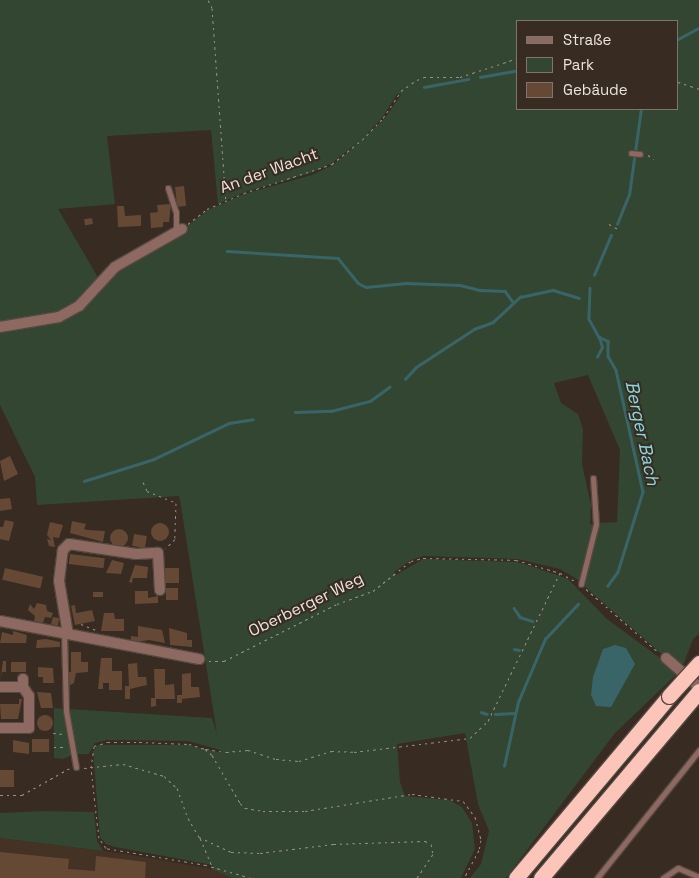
<!DOCTYPE html>
<html>
<head>
<meta charset="utf-8">
<style>
	body { margin:0 }
	#map { position:relative; width:699px; height:878px; overflow:hidden; background:#372b22; font-family:"Space Grotesk",sans-serif }
	div>[style] { position:absolute }
	[style*='--x'] { left:calc(var(--x)*1px); top:calc(var(--y)*1px); width:calc(var(--w)*1px); rotate:calc(var(--a)*1deg) }
	.built>* { inset:0; background:#443225 }
	.green>* { inset:0; background:#334631 }
	.water>* { inset:0; background:#396568 }
	.stream>* { height:2.5px; margin:-1.25px; padding:0 1.25px; transform-origin:1.25px; border-radius:1.25px; background:#396568 }
	.building>* { inset:0; background:#654935; transform-origin:0 0 }
	.round { border-radius:50% }
	.path>* { height:1px; margin-top:-0.5px; transform-origin:0; background:repeating-linear-gradient(90deg,#9a8f88 0 2.5px,transparent 0 6.5px) }
	.roads { filter:drop-shadow(1px 0 #544940) drop-shadow(-1px 0 #544940) drop-shadow(0 1px #544940) drop-shadow(0 -1px #544940) }
	.service>* { height:5px; margin:-2.5px; padding:0 2.5px; transform-origin:2.5px; border-radius:2.5px; background:#8e6962 }
	.minor>* { height:10px; margin:-5px; padding:0 5px; transform-origin:5px; border-radius:5px; background:#8e6962 }
	.motorway>* { height:15px; margin:-7.5px; padding:0 7.5px; transform-origin:7.5px; border-radius:7.5px; background:#fcc5ba }
	.bridges { filter:drop-shadow(1px 0 #544940) drop-shadow(-1px 0 #544940) drop-shadow(0 1px #544940) drop-shadow(0 -1px #544940) }
	.motorway-bridge>* { height:15px; margin:-7.5px; padding:0 7.5px; transform-origin:7.5px; border-radius:7.5px; background:#fcc5ba }
	span { translate:-50% -50%; white-space:nowrap; text-align:center; line-height:1.15; -webkit-text-stroke:4px #372b22; paint-order:stroke }
	.street-label { font-size:16px; color:#ede4de }
	.water-label { font-size:18px; color:#88d9de; font-style:italic }
	.legend { position:absolute; left:516px; top:20px; width:162px; height:90px; box-sizing:border-box; background:#372b22; border:1px solid #80756d; margin:0; padding:6px 9px; list-style:none; font-size:15px; color:#ede4de }
	.legend li { display:flex; align-items:center; gap:10px; height:25px }
	.legend b { width:25px; border:1px solid #80756d }
</style>
</head>
<body>
<div id="map">
	<div class="built">
		<div style="clip-path:polygon(0 838px,126px 854px,211px 869px,232px 878px,0 878px)"></div>
	</div>
	<div class="green">
		<div style="clip-path:polygon(evenodd,0 0,699px 0,699px 634px,693px 639px,681px 671px,584px 586px,598px 523px,617px 522px,620px 450px,588px 375px,554px 383px,561px 403px,578px 414px,583px 429px,582px 464px,591px 505px,590px 524px,593px 525px,580px 581px,560px 569px,517px 559px,424px 556px,411px 560px,394px 572px,396px 575px,423px 559px,516px 562px,531px 566px,568px 579px,607px 619px,679px 672px,615px 733px,506px 878px,470px 878px,481px 864px,489px 831px,478px 804px,465px 733px,397px 744px,400px 782px,405px 796px,449px 800px,462px 807px,472px 823px,475px 849px,461px 878px,232px 878px,211px 869px,213px 865px,115px 847px,106px 844px,100px 837px,93px 751px,98px 745px,188px 745px,222px 753px,220px 750px,188px 741px,107px 740px,95px 743px,89px 754px,75px 754px,68px 709px,212px 718px,217px 734px,181px 506px,179px 496px,37px 505px,35px 477px,0 405px,0 328px,59px 318px,79px 307px,116px 268px,177px 234px,208px 210px,244px 194px,312px 175px,333px 165px,385px 118px,401px 95px,397px 94px,382px 118px,362px 139px,332px 163px,311px 173px,245px 192px,218px 204px,211px 130px,107px 136px,115px 204px,58px 209px,100px 281px,78px 304px,59px 315px,0 326px,0 0,518px 21px,678px 21px,678px 109px,518px 109px,518px 21px)"></div>
		<div style="clip-path:polygon(54px 708px,64px 709px,72px 755px,63px 759px,54px 758px)"></div>
		<div style="clip-path:polygon(45px 811px,94px 812px,97px 841px,103px 851px,0 838px,0 813px)"></div>
	</div>
	<div class="water">
		<div style="clip-path:polygon(615px 645px,626px 648px,635px 664px,611px 707px,596px 706px,591px 695px,593px 677px,603px 649px)"></div>
	</div>
	<div class="stream">
		<div style="--x:678;--y:39;--w:24;--a:-28"></div>
		<div style="--x:480;--y:77;--w:39;--a:-10"></div>
		<div style="--x:424;--y:87;--w:45;--a:-10.3"></div>
		<div style="--x:617;--y:224;--w:31;--a:-68"></div>
		<div style="--x:629;--y:195;--w:87;--a:-82.1"></div>
		<div style="--x:227;--y:251;--w:111;--a:3.6"></div>
		<div style="--x:338;--y:258;--w:32;--a:51"></div>
		<div style="--x:358;--y:283;--w:9;--a:27"></div>
		<div style="--x:366;--y:287;--w:40;--a:-5.7"></div>
		<div style="--x:406;--y:283;--w:54;--a:2.1"></div>
		<div style="--x:460;--y:285;--w:21;--a:14"></div>
		<div style="--x:480;--y:290;--w:25;--a:2"></div>
		<div style="--x:505;--y:291;--w:14;--a:54"></div>
		<div style="--x:594;--y:275;--w:43;--a:-67"></div>
		<div style="--x:590;--y:288;--w:31;--a:92"></div>
		<div style="--x:589;--y:319;--w:21;--a:61"></div>
		<div style="--x:599;--y:337;--w:10;--a:24"></div>
		<div style="--x:608;--y:341;--w:15;--a:90"></div>
		<div style="--x:608;--y:356;--w:16;--a:60"></div>
		<div style="--x:616;--y:370;--w:125;--a:77.5"></div>
		<div style="--x:643;--y:492;--w:84;--a:107.4"></div>
		<div style="--x:618;--y:572;--w:17;--a:126"></div>
		<div style="--x:597;--y:357;--w:11;--a:-63"></div>
		<div style="--x:602;--y:347;--w:10;--a:-107"></div>
		<div style="--x:405;--y:379;--w:16;--a:-47"></div>
		<div style="--x:416;--y:367;--w:69;--a:-33.2"></div>
		<div style="--x:474;--y:329;--w:20;--a:-20"></div>
		<div style="--x:493;--y:322;--w:37;--a:-43"></div>
		<div style="--x:520;--y:297;--w:34;--a:-12"></div>
		<div style="--x:553;--y:290;--w:27;--a:17"></div>
		<div style="--x:295;--y:412;--w:36;--a:-2"></div>
		<div style="--x:331;--y:411;--w:40;--a:-14.4"></div>
		<div style="--x:370;--y:401;--w:24;--a:-36"></div>
		<div style="--x:84;--y:481;--w:73;--a:-17.4"></div>
		<div style="--x:154;--y:459;--w:83;--a:-25.6"></div>
		<div style="--x:229;--y:423;--w:24;--a:-9"></div>
		<div style="--x:514;--y:608;--w:11;--a:56"></div>
		<div style="--x:520;--y:617;--w:13;--a:18"></div>
		<div style="--x:514;--y:649;--w:5;--a:11"></div>
		<div style="--x:481;--y:712;--w:6;--a:18"></div>
		<div style="--x:495;--y:714;--w:20;--a:-3"></div>
		<div style="--x:504;--y:766;--w:66;--a:-77.7"></div>
		<div style="--x:518;--y:702;--w:69;--a:-66.8"></div>
		<div style="--x:545;--y:639;--w:48;--a:-46.7"></div>
	</div>
	<div class="building">
		<div style="left:184px;top:186px;width:20px;height:9px;rotate:84deg"></div>
		<div style="clip-path:polygon(171px 204px,169px 222px,163px 222px,163px 227px,151px 228px,150px 213px,158px 212px,157px 205px)"></div>
		<div style="clip-path:polygon(117px 206px,124px 206px,125px 216px,141px 215px,141px 226px,118px 227px)"></div>
		<div style="left:92px;top:218px;width:6px;height:8px;rotate:81deg"></div>
		<div style="clip-path:polygon(10px 456px,18px 474px,4px 481px,0 461px)"></div>
		<div style="clip-path:polygon(10px 498px,12px 509px,0 511px,0 499px)"></div>
		<div style="clip-path:polygon(5px 520px,14px 522px,9px 541px,0 539px,0 527px,3px 527px)"></div>
		<div style="clip-path:polygon(72px 521px,86px 524px,84px 529px,88px 530px,105px 531px,103px 542px,70px 533px)"></div>
		<div style="clip-path:polygon(50px 522px,63px 525px,59px 538px,53px 537px,55px 547px,49px 546px,47px 539px,51px 540px,47px 535px)"></div>
		<div class="round" style="left:151px;top:523px;width:18px;height:18px"></div>
		<div class="round" style="left:110px;top:529px;width:18px;height:18px"></div>
		<div style="left:134px;top:534px;width:13px;height:12px;rotate:9deg"></div>
		<div style="left:70px;top:554px;width:35px;height:10px;rotate:7deg"></div>
		<div style="clip-path:polygon(112px 560px,124px 563px,121px 574px,106px 573px)"></div>
		<div style="clip-path:polygon(135px 565px,148px 567px,147px 578px,133px 578px,132px 583px,129px 582px)"></div>
		<div style="left:5px;top:568px;width:39px;height:12px;rotate:13deg"></div>
		<div style="left:164px;top:568px;width:15px;height:15px"></div>
		<div style="left:166px;top:588px;width:12px;height:12px"></div>
		<div style="clip-path:polygon(135px 591px,148px 591px,148px 598px,158px 596px,158px 603px,135px 604px)"></div>
		<div style="left:93px;top:592px;width:10px;height:5px"></div>
		<div style="clip-path:polygon(37px 603px,46px 605px,47px 611px,53px 613px,51px 618px,45px 617px,43px 623px,34px 621px,35px 616px,28px 610px,30px 604px,34px 609px)"></div>
		<div style="clip-path:polygon(75px 605px,76px 613px,92px 610px,95px 621px,75px 625px,71px 606px)"></div>
		<div style="clip-path:polygon(104px 613px,114px 613px,115px 619px,124px 619px,124px 631px,101px 631px)"></div>
		<div style="clip-path:polygon(53px 617px,59px 618px,58px 626px,51px 624px)"></div>
		<div style="clip-path:polygon(138px 626px,162px 630px,165px 643px,149px 640px,131px 643px,131px 636px,138px 637px)"></div>
		<div style="clip-path:polygon(169px 628px,187px 633px,187px 640px,192px 640px,192px 647px,170px 645px)"></div>
		<div style="clip-path:polygon(13px 631px,27px 635px,26px 643px,0 643px,2px 632px,13px 635px)"></div>
		<div style="clip-path:polygon(46px 639px,60px 642px,60px 647px,36px 648px,37px 640px)"></div>
		<div style="clip-path:polygon(71px 652px,81px 652px,81px 662px,88px 662px,88px 672px,76px 673px,74px 683px,68px 686px,67px 672px,71px 672px)"></div>
		<div style="clip-path:polygon(101px 658px,112px 658px,112px 671px,122px 671px,122px 690px,109px 690px,109px 683px,103px 683px,103px 689px,98px 689px)"></div>
		<div style="clip-path:polygon(3px 661px,6px 661px,6px 672px,2px 672px,0 681px)"></div>
		<div style="left:11px;top:662px;width:15px;height:10px"></div>
		<div style="clip-path:polygon(137px 663px,138px 677px,146px 677px,147px 685px,130px 689px,130px 699px,125px 699px,125px 686px,129px 686px,128px 664px)"></div>
		<div style="clip-path:polygon(38px 667px,53px 668px,54px 683px,43px 683px,43px 677px,38px 677px)"></div>
		<div style="clip-path:polygon(154px 669px,165px 669px,165px 685px,174px 684px,175px 699px,156px 699px,156px 706px,151px 707px,151px 698px,155px 698px)"></div>
		<div style="clip-path:polygon(191px 673px,191px 687px,199px 687px,200px 697px,182px 699px,182px 703px,177px 703px,177px 695px,182px 695px,182px 674px)"></div>
		<div style="clip-path:polygon(37px 692px,51px 693px,53px 708px,41px 708px)"></div>
		<div style="clip-path:polygon(19px 699px,22px 699px,18px 719px,1px 719px,0 704px,19px 704px)"></div>
		<div class="round" style="left:37px;top:715px;width:16px;height:16px"></div>
		<div style="left:32px;top:739px;width:17px;height:13px"></div>
		<div style="clip-path:polygon(13px 740px,29px 743px,29px 754px,13px 752px)"></div>
		<div style="left:0;top:770px;width:14px;height:17px"></div>
		<div style="clip-path:polygon(0 852px,69px 859px,68px 869px,83px 870px,95px 871px,96px 856px,146px 862px,145px 878px,0 878px)"></div>
	</div>
	<div class="path">
		<div style="--x:208;--y:0;--w:9;--a:63"></div>
		<div style="--x:212;--y:8;--w:195;--a:85.9"></div>
		<div style="--x:678;--y:82;--w:22;--a:18"></div>
		<div style="--x:648;--y:155;--w:7;--a:34"></div>
		<div style="--x:188;--y:224;--w:24;--a:-38"></div>
		<div style="--x:207;--y:209;--w:40;--a:-23.4"></div>
		<div style="--x:244;--y:193;--w:93;--a:-18.2"></div>
		<div style="--x:332;--y:164;--w:38;--a:-39"></div>
		<div style="--x:362;--y:140;--w:30;--a:-46"></div>
		<div style="--x:383;--y:118;--w:32;--a:-56"></div>
		<div style="--x:401;--y:91;--w:19;--a:-35"></div>
		<div style="--x:417;--y:80;--w:8;--a:-23"></div>
		<div style="--x:424;--y:77;--w:36;--a:0"></div>
		<div style="--x:460;--y:77;--w:61;--a:-18.1"></div>
		<div style="--x:609;--y:224;--w:13;--a:29"></div>
		<div style="--x:143;--y:482;--w:10;--a:66"></div>
		<div style="--x:147;--y:491;--w:31;--a:22"></div>
		<div style="--x:176;--y:503;--w:36;--a:92"></div>
		<div style="--x:175;--y:539;--w:13;--a:135"></div>
		<div style="--x:586;--y:589;--w:96;--a:41.2"></div>
		<div style="--x:81;--y:624;--w:16;--a:22"></div>
		<div style="--x:209;--y:661;--w:15;--a:0"></div>
		<div style="--x:224;--y:661;--w:127;--a:-26.8"></div>
		<div style="--x:337;--y:604;--w:38;--a:-20"></div>
		<div style="--x:373;--y:591;--w:48;--a:-38.3"></div>
		<div style="--x:411;--y:561;--w:12;--a:-14"></div>
		<div style="--x:423;--y:558;--w:93;--a:1.2"></div>
		<div style="--x:516;--y:560;--w:46;--a:16.5"></div>
		<div style="--x:560;--y:573;--w:17;--a:28"></div>
		<div style="--x:53;--y:733;--w:11;--a:5"></div>
		<div style="--x:54;--y:747;--w:12;--a:0"></div>
		<div style="--x:206;--y:749;--w:20;--a:9"></div>
		<div style="--x:226;--y:752;--w:22;--a:-5"></div>
		<div style="--x:248;--y:750;--w:29;--a:18"></div>
		<div style="--x:276;--y:759;--w:23;--a:5"></div>
		<div style="--x:299;--y:761;--w:34;--a:-17"></div>
		<div style="--x:331;--y:751;--w:23;--a:2"></div>
		<div style="--x:354;--y:752;--w:117;--a:-6.9"></div>
		<div style="--x:470;--y:738;--w:25;--a:-43"></div>
		<div style="--x:488;--y:721;--w:165;--a:-64.1"></div>
		<div style="--x:84;--y:768;--w:39;--a:-6"></div>
		<div style="--x:123;--y:764;--w:43;--a:16.3"></div>
		<div style="--x:164;--y:776;--w:18;--a:43"></div>
		<div style="--x:177;--y:788;--w:32;--a:70"></div>
		<div style="--x:188;--y:818;--w:22;--a:60"></div>
		<div style="--x:199;--y:837;--w:35;--a:25"></div>
		<div style="--x:231;--y:852;--w:29;--a:2"></div>
		<div style="--x:260;--y:853;--w:74;--a:-7"></div>
		<div style="--x:333;--y:844;--w:92;--a:-1.9"></div>
		<div style="--x:425;--y:841;--w:7;--a:27"></div>
		<div style="--x:431;--y:844;--w:10;--a:79"></div>
		<div style="--x:433;--y:854;--w:29;--a:124"></div>
		<div style="--x:0;--y:795;--w:22;--a:0"></div>
		<div style="--x:22;--y:795;--w:55;--a:-29.4"></div>
		<div style="--x:200;--y:838;--w:30;--a:67"></div>
		<div style="--x:251;--y:878;--w:47;--a:-163.9"></div>
		<div style="--x:206;--y:865;--w:101;--a:-170.4"></div>
		<div style="--x:106;--y:848;--w:12;--a:-125"></div>
		<div style="--x:99;--y:838;--w:25;--a:-97"></div>
		<div style="--x:96;--y:813;--w:45;--a:-96.3"></div>
		<div style="--x:91;--y:768;--w:22;--a:-82"></div>
		<div style="--x:94;--y:746;--w:15;--a:-16"></div>
		<div style="--x:108;--y:742;--w:31;--a:0"></div>
		<div style="--x:139;--y:742;--w:50;--a:2.3"></div>
		<div style="--x:189;--y:744;--w:17;--a:17"></div>
		<div style="--x:205;--y:749;--w:9;--a:41"></div>
		<div style="--x:212;--y:755;--w:56;--a:59.7"></div>
		<div style="--x:240;--y:803;--w:7;--a:45"></div>
		<div style="--x:245;--y:808;--w:18;--a:9"></div>
		<div style="--x:263;--y:811;--w:42;--a:0"></div>
		<div style="--x:305;--y:811;--w:108;--a:-9"></div>
		<div style="--x:412;--y:794;--w:51;--a:7.8"></div>
		<div style="--x:463;--y:801;--w:20;--a:53"></div>
		<div style="--x:475;--y:817;--w:24;--a:75"></div>
		<div style="--x:481;--y:840;--w:10;--a:101"></div>
		<div style="--x:479;--y:850;--w:32;--a:118"></div>
		<div style="--x:334;--y:878;--w:25;--a:0"></div>
	</div>
	<div class="roads">
		<div class="service">
			<div style="--x:631;--y:153;--w:9;--a:6"></div>
			<div style="--x:168;--y:188;--w:25;--a:72"></div>
			<div style="--x:176;--y:212;--w:20;--a:90"></div>
			<div style="--x:581;--y:584;--w:62;--a:-76"></div>
			<div style="--x:596;--y:524;--w:46;--a:-93.7"></div>
			<div style="--x:64;--y:634;--w:77;--a:88.5"></div>
			<div style="--x:66;--y:711;--w:57;--a:79.9"></div>
			<div style="--x:597;--y:878;--w:164;--a:-51.4"></div>
			<div style="--x:663;--y:878;--w:18;--a:-34"></div>
			<div style="--x:678;--y:868;--w:23;--a:23"></div>
		</div>
		<div class="minor">
			<div style="--x:0;--y:327;--w:60;--a:-9.6"></div>
			<div style="--x:59;--y:317;--w:23;--a:-29"></div>
			<div style="--x:79;--y:306;--w:53;--a:-47.3"></div>
			<div style="--x:115;--y:267;--w:77;--a:-29.6"></div>
			<div style="--x:0;--y:621;--w:203;--a:10.8"></div>
			<div style="--x:68;--y:634;--w:54;--a:-99.6"></div>
			<div style="--x:59;--y:581;--w:31;--a:-83"></div>
			<div style="--x:63;--y:550;--w:8;--a:-45"></div>
			<div style="--x:69;--y:544;--w:68;--a:8.5"></div>
			<div style="--x:136;--y:554;--w:22;--a:-3"></div>
			<div style="--x:158;--y:553;--w:37;--a:87"></div>
			<div style="--x:666;--y:658;--w:44;--a:41.3"></div>
			<div style="--x:0;--y:687;--w:23;--a:0"></div>
			<div style="--x:0;--y:728;--w:29;--a:0"></div>
			<div style="--x:29;--y:728;--w:32;--a:-90"></div>
			<div style="--x:29;--y:696;--w:11;--a:-124"></div>
			<div style="--x:23;--y:687;--w:8;--a:-90"></div>
		</div>
		<div class="motorway">
			<div style="--x:516;--y:878;--w:238;--a:-49.9"></div>
			<div style="--x:541;--y:878;--w:245;--a:-49.8"></div>
		</div>
	</div>
	<div class="bridges">
		<div class="motorway-bridge">
			<div style="--x:669;--y:696;--w:45;--a:-47.7"></div>
		</div>
	</div>
	<div class="street-label">
		<span style="left:269px;top:171px;rotate:-20deg">An der Wacht</span>
		<span style="left:306px;top:605px;rotate:-26deg">Oberberger Weg</span>
	</div>
	<div class="water-label">
		<span style="left:642px;top:433px;rotate:78deg">Berger Bach</span>
	</div>
	<ul class="legend">
	<li><b style="height:6px;background:#8e6962"></b>Straße</li>
	<li><b style="height:14px;background:#334631"></b>Park</li>
	<li><b style="height:14px;background:#654935"></b>Gebäude</li>
	</ul>
</div>
</body>
</html>
